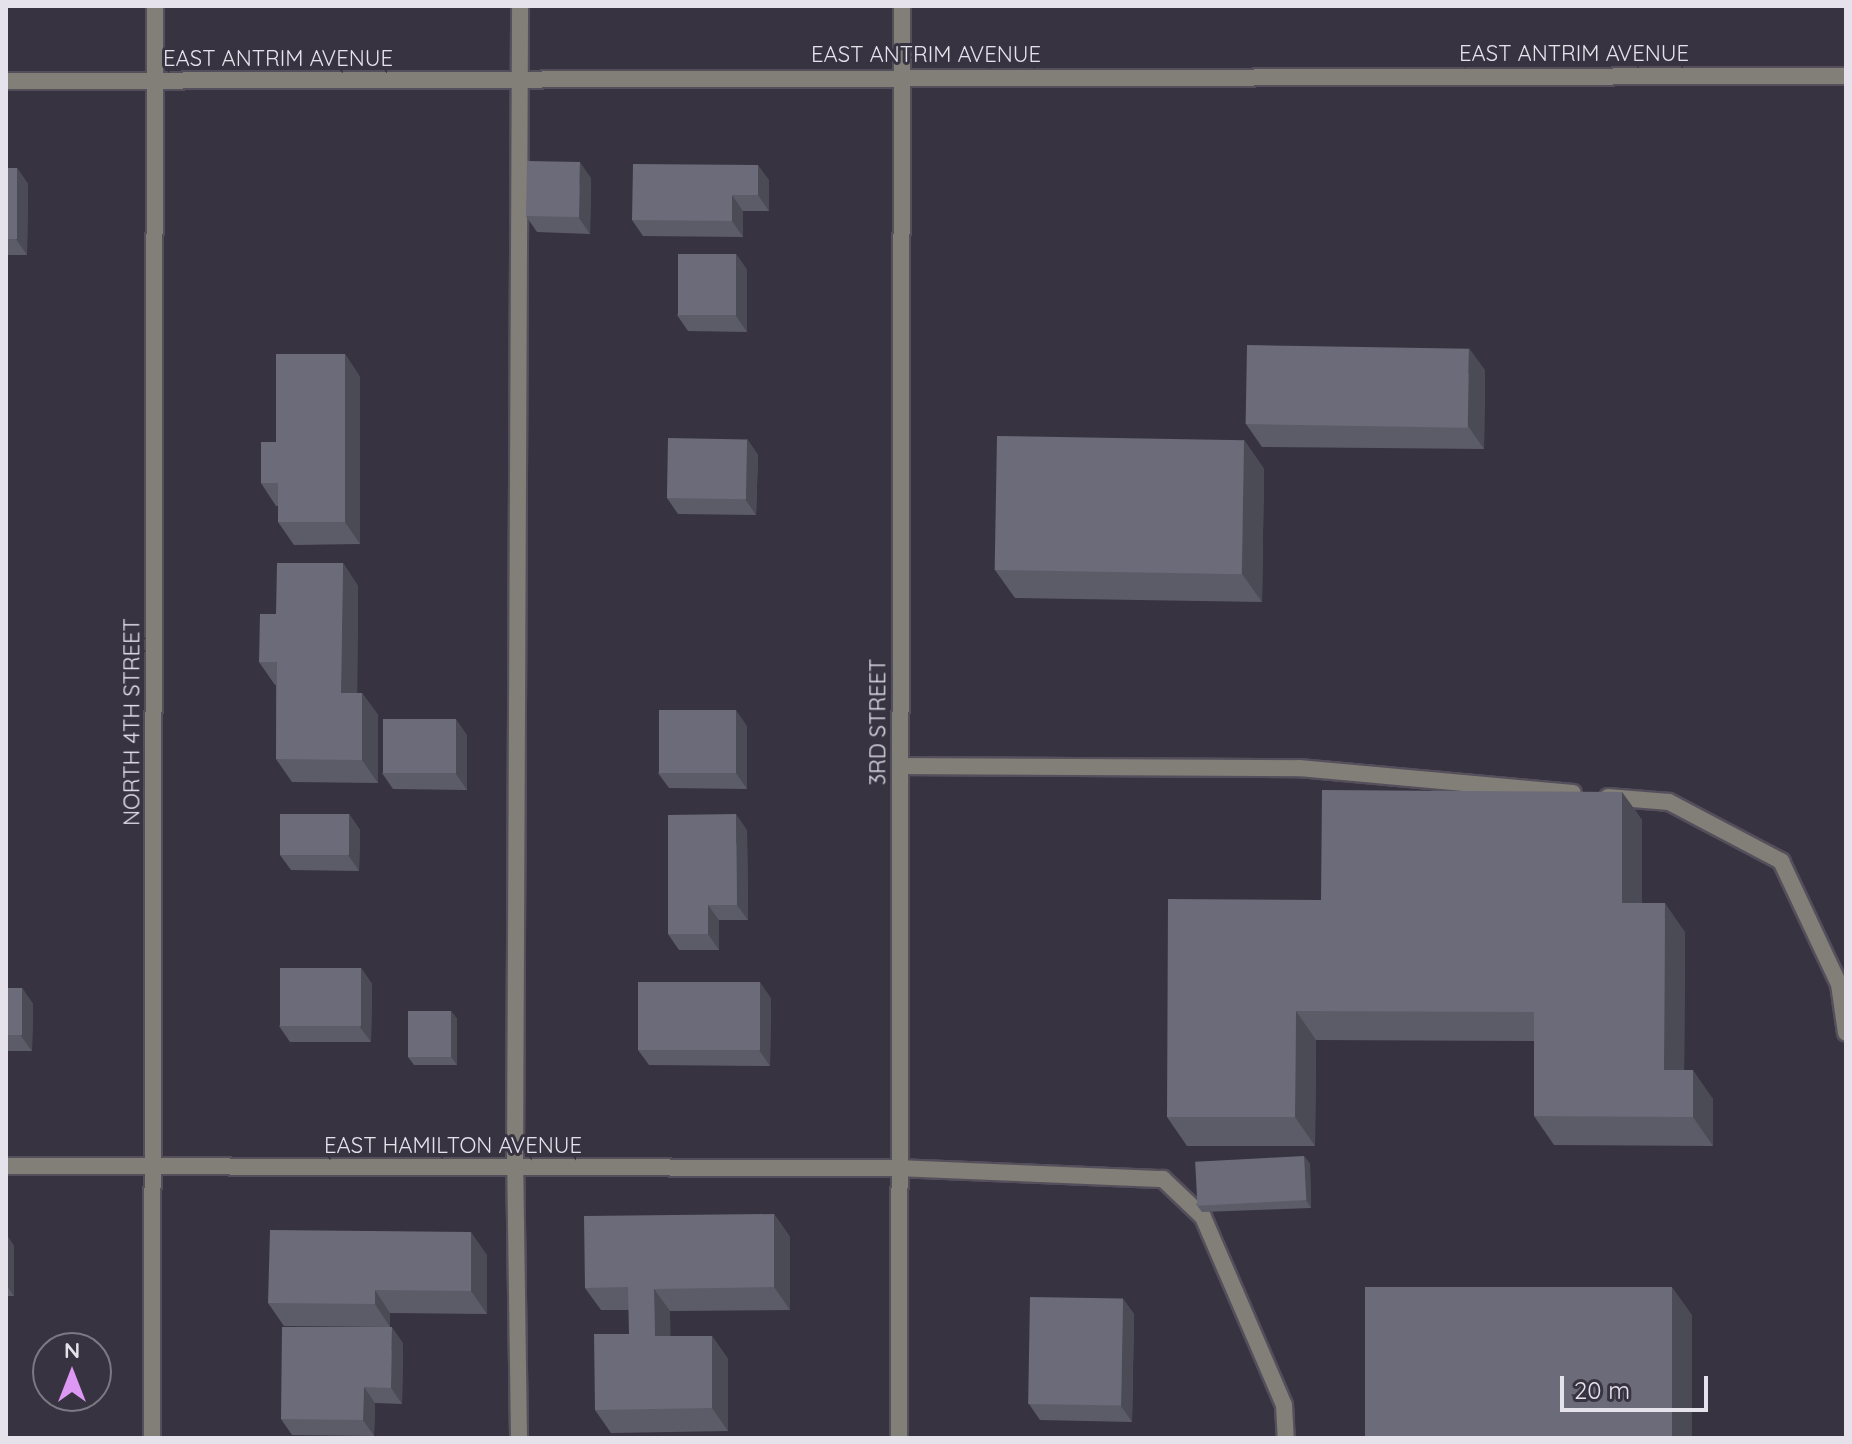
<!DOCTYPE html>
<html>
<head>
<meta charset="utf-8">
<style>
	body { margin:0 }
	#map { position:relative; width:1852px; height:1444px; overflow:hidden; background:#383340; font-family:Quicksand,sans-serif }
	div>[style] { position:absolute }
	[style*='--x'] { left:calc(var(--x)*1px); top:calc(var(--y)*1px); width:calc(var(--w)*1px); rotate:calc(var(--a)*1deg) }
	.roads { filter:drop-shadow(2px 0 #544f5b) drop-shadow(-2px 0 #544f5b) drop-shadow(0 2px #544f5b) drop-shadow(0 -2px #544f5b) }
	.lane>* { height:16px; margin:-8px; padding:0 8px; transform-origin:8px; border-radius:8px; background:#827e78 }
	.street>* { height:16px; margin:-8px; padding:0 8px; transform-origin:8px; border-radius:8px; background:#827e78 }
	.wall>* { inset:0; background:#5c5c69 }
	.shaded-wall>* { inset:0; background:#4b4b55 }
	.building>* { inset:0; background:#6b6b7a; transform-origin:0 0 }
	span { translate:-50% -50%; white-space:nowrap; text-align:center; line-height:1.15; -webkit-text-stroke:6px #383340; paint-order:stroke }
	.street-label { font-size:22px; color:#e5e2eb }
	.frame { position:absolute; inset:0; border:8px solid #e5e2eb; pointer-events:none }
	.north { position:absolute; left:32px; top:1332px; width:80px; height:80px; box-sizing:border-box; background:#383340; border:2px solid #7d7984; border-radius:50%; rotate:0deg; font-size:22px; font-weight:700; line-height:32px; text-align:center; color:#e5e2eb }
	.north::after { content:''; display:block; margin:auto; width:28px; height:36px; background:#dd98f3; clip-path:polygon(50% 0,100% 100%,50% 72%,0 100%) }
	.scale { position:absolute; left:1560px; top:1376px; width:148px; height:36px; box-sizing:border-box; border:4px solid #e5e2eb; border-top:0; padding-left:10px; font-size:24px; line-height:28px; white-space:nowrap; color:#e5e2eb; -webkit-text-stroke:6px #383340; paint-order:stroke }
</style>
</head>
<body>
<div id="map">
	<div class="roads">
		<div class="lane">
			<div style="--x:900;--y:766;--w:399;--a:0.3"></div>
			<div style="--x:1299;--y:768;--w:275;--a:5.2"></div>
			<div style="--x:1608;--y:797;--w:61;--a:4.7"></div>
			<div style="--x:1669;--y:802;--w:127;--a:27.8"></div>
			<div style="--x:1781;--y:861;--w:136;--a:64.8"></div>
			<div style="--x:1839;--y:984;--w:49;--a:81.9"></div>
			<div style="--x:899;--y:1168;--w:264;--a:2.4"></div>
			<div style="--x:1163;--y:1179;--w:55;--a:43.5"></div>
			<div style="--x:1203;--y:1217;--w:205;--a:66.7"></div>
			<div style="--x:1284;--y:1405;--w:33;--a:87"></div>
			<div style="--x:519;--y:1438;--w:270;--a:-90.8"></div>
			<div style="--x:515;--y:1168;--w:1162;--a:-89.75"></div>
		</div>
		<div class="street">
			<div style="--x:6;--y:81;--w:1840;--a:-0.16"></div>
			<div style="--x:6;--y:1166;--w:893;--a:0.13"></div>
			<div style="--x:152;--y:1438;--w:1432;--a:-89.88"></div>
			<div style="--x:899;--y:1438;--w:1432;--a:-89.88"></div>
		</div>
	</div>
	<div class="wall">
		<div style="clip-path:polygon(6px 168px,17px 168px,28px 184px,27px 255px,6px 255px)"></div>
		<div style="clip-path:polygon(591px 178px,590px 234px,537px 232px,526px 216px)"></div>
		<div style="clip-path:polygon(769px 180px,769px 211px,743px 211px,743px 237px,643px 236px,632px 220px)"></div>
		<div style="clip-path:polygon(736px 254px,747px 270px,747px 332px,688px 331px,677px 315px)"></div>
		<div style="clip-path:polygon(345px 354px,360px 377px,360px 544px,294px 545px,278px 522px,278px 506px,276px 506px,261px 483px,276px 442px)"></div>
		<div style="clip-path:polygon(1485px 370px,1484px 449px,1262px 447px,1246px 424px)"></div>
		<div style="clip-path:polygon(747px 439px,758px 455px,756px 515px,678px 514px,667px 498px)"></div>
		<div style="clip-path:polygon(1244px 440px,1264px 469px,1262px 602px,1015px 598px,995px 570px)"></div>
		<div style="clip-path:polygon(343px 563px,358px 586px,357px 693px,362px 693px,378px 715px,378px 783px,292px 782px,276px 759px,276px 685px,275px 685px,259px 662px,276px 614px)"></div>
		<div style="clip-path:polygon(747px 726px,747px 789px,669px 788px,658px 773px)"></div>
		<div style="clip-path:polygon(467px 735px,467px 790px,393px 789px,382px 773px)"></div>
		<div style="clip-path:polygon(1622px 792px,1642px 820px,1642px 903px,1685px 932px,1684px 1070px,1713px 1099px,1713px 1146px,1554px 1145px,1534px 1116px,1534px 1041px,1316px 1040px,1315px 1146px,1187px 1146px,1167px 1117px,1321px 900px)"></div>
		<div style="clip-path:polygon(349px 814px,360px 830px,359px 871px,291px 870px,280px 855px)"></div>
		<div style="clip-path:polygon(747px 830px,748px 920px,719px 920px,719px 950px,679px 950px,668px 934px)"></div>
		<div style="clip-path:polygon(361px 968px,372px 984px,371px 1042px,290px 1042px,279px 1026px)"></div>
		<div style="clip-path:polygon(6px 988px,22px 988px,33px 1004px,32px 1051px,6px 1051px)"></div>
		<div style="clip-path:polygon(771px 998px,770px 1066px,649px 1065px,638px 1050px)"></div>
		<div style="clip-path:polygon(451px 1011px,457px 1019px,457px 1065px,414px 1065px,408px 1057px)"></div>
		<div style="clip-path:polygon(1304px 1156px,1310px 1164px,1311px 1208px,1202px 1212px,1196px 1204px)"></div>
		<div style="clip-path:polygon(774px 1214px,790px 1237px,790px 1310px,670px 1311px,670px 1336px,712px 1336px,728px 1359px,728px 1431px,611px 1433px,595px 1410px,629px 1334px,629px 1310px,601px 1310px,585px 1288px)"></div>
		<div style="clip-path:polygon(6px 1234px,14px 1246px,14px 1296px,6px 1296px)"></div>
		<div style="clip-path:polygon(487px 1255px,487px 1314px,390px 1313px,390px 1327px,284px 1326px,268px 1303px)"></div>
		<div style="clip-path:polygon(1123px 1299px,1134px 1314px,1132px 1422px,1040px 1420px,1029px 1404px)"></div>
		<div style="clip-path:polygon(403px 1343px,402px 1404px,375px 1403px,374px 1436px,292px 1435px,281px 1419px)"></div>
	</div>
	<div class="shaded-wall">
		<div style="clip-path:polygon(580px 162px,591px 178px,590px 234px,579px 218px)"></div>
		<div style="clip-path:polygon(758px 165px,769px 180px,769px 211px,758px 195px)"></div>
		<div style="clip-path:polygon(17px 168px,28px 184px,27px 255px,16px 239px)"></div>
		<div style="clip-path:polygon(732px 195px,743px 211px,743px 237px,732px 221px)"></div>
		<div style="clip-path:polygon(736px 254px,747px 270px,747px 332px,736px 316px)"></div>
		<div style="clip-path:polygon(1469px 348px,1485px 370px,1484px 449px,1468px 426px)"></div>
		<div style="clip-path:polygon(345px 354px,360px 377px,360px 544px,345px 522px)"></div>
		<div style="clip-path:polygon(747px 439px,758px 455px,756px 515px,745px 499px)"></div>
		<div style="clip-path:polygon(1244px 440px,1264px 469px,1262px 602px,1242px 574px)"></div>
		<div style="clip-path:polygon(343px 563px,358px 586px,357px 715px,341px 693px)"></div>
		<div style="clip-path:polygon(362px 693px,378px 715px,378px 783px,362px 760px)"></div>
		<div style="clip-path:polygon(736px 710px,747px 726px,747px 789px,736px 773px)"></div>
		<div style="clip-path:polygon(456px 719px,467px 735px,467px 790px,456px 774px)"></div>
		<div style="clip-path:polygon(1622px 792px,1642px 820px,1642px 932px,1622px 903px)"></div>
		<div style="clip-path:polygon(349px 814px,360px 830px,359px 871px,348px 855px)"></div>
		<div style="clip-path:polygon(736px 814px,747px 830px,748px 920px,737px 905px)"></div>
		<div style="clip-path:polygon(1665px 903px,1685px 932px,1684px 1099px,1664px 1070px)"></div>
		<div style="clip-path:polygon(708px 905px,719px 920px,719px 950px,708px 934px)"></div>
		<div style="clip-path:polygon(361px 968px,372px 984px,371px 1042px,360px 1027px)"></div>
		<div style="clip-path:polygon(760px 982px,771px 998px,770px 1066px,759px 1050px)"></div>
		<div style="clip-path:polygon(22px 988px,33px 1004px,32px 1051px,21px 1036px)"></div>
		<div style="clip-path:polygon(451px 1011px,457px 1019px,457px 1065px,451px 1057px)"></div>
		<div style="clip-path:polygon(1296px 1011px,1316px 1040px,1315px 1146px,1295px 1117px)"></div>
		<div style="clip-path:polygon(1693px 1070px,1713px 1099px,1713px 1146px,1693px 1117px)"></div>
		<div style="clip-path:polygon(1304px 1156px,1310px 1164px,1311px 1208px,1306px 1200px)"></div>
		<div style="clip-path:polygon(774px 1214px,790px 1237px,790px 1310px,774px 1287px)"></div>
		<div style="clip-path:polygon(471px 1232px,487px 1255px,487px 1314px,471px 1291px)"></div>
		<div style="clip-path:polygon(6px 1234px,14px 1246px,14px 1296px,6px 1285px)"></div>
		<div style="clip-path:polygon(1672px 1287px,1692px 1315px,1692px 1438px,1672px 1438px)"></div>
		<div style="clip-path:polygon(654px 1289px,670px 1311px,671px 1359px,655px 1336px)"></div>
		<div style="clip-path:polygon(375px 1290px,390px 1313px,390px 1327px,375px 1304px)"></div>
		<div style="clip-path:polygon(1123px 1299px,1134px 1314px,1132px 1422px,1121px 1406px)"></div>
		<div style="clip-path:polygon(392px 1327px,403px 1343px,402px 1404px,391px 1388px)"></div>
		<div style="clip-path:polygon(712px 1336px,728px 1359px,728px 1431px,712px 1408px)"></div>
		<div style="clip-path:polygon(364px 1387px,375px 1403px,374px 1436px,363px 1420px)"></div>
	</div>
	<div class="building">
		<div style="left:527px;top:161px;width:53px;height:55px;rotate:1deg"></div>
		<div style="clip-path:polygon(633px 164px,758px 165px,758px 195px,732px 195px,732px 221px,632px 220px)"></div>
		<div style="left:6px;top:168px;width:11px;height:71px"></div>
		<div style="left:678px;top:254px;width:58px;height:61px"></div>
		<div style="left:1247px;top:345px;width:222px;height:79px;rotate:1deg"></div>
		<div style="clip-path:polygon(276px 354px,345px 354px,345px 522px,278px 522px,278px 483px,261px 483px,261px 442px,276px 442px)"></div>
		<div style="left:997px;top:436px;width:247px;height:134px;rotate:1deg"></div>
		<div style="left:668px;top:438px;width:79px;height:60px;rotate:1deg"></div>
		<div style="clip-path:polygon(277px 563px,343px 563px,341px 693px,362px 693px,362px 760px,276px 759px,277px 662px,259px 662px,260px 614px,276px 614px)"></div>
		<div style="left:659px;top:710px;width:77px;height:63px"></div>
		<div style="left:383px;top:719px;width:73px;height:54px"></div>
		<div style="clip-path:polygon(1322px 790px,1622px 792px,1622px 903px,1665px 903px,1664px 1070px,1693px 1070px,1693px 1117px,1534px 1116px,1534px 1012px,1296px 1011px,1295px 1117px,1167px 1117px,1168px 899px,1321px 900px)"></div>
		<div style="left:280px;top:814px;width:69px;height:41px"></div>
		<div style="clip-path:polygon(736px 814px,737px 905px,708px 905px,708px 934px,668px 934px,668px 815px)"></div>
		<div style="left:280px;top:968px;width:81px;height:58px"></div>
		<div style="left:638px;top:982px;width:122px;height:68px"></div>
		<div style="left:6px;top:988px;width:16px;height:47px"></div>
		<div style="left:408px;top:1011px;width:43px;height:46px"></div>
		<div style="left:1304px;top:1156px;width:44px;height:109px;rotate:87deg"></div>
		<div style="clip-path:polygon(774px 1214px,774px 1287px,654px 1289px,655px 1336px,712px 1336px,712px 1408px,595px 1410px,594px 1334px,629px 1334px,628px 1287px,585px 1288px,584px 1216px)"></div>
		<div style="clip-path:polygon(270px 1230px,471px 1232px,471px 1291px,375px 1290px,375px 1304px,268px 1303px)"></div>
		<div style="left:1365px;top:1287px;width:307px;height:151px"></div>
		<div style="left:1030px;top:1297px;width:93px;height:107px;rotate:1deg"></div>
		<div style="clip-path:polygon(282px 1327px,392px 1327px,391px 1388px,364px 1387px,363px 1420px,281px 1419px)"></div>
	</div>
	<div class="street-label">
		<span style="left:1574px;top:54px">EAST ANTRIM AVENUE</span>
		<span style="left:926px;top:55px">EAST ANTRIM AVENUE</span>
		<span style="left:278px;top:59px">EAST ANTRIM AVENUE</span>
		<span style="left:132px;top:722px;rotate:-90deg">NORTH 4TH STREET</span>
		<span style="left:878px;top:722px;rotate:-90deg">3RD STREET</span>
		<span style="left:453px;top:1146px">EAST HAMILTON AVENUE</span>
	</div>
	<div class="frame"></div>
	<div class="north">N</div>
	<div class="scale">20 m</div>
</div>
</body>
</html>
